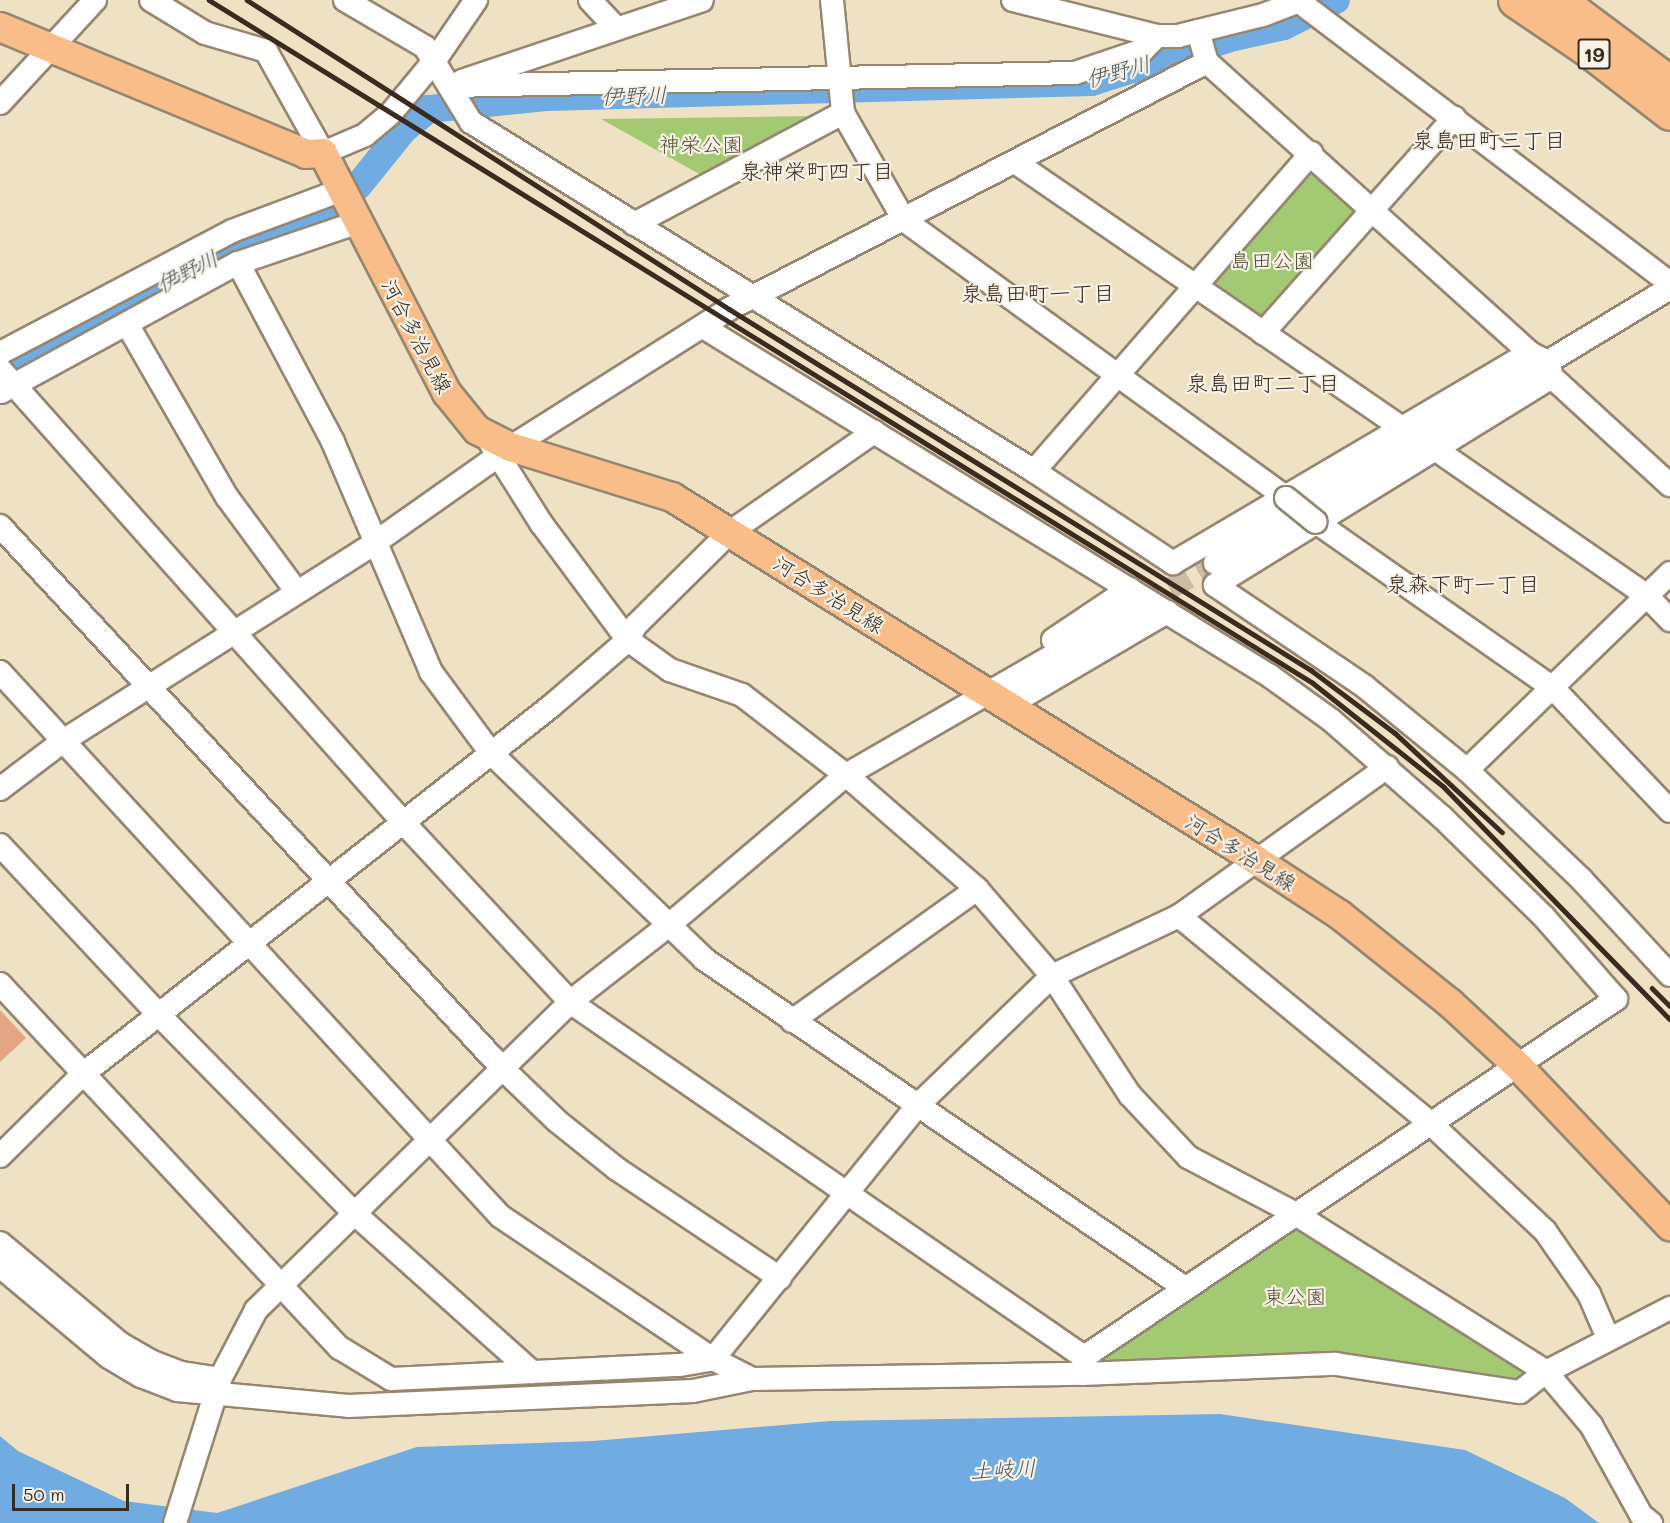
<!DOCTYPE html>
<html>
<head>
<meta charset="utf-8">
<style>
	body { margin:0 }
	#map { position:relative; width:1670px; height:1523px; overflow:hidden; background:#efe2c4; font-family:Mali,"Klee One",sans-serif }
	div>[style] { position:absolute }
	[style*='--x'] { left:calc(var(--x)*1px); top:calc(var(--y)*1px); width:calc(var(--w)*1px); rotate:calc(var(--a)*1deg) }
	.green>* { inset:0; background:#a4c973 }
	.water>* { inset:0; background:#70ace1 }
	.river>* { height:28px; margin:-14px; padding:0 14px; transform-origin:14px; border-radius:14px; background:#70ace1 }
	.building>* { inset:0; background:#e4a585 }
	.minor-tunnel>* { height:22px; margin-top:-11px; transform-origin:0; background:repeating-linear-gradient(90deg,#cbbda3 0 22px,transparent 0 33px) }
	.roads { filter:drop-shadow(2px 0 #958671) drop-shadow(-2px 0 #958671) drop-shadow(0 2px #958671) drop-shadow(0 -2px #958671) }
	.minor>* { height:22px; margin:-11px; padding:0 11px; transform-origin:11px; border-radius:11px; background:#fff }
	.major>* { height:28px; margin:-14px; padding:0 14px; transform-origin:14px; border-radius:14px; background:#f8bd89 }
	.highway>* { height:33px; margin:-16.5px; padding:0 16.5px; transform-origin:16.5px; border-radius:16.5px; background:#f8bd89 }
	.rail>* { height:4.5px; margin:-2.25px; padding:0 2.25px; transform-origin:2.25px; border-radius:2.25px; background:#3b2a1e }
	.bridges { filter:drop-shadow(2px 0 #958671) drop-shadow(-2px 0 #958671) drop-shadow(0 2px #958671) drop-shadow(0 -2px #958671) }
	.minor-bridge>* { height:22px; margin:-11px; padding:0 11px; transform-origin:11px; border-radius:11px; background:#fff }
	span { translate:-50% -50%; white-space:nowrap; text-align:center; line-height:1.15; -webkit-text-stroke:4.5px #f7f3e8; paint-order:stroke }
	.shield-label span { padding:2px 4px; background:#f7f3e8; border:2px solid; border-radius:4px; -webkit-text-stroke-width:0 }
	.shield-label { font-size:20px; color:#3b2a1e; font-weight:700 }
	.park-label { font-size:21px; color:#555233 }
	.street-label { font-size:21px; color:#3b2a1e }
	.water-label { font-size:22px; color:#4e5862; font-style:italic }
	.neighbourhood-label { font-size:22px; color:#3b2a1e }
	.scale { position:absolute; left:12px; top:1484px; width:117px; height:27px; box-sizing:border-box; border:3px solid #3b2a1e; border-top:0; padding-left:8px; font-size:18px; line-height:21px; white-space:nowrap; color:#3b2a1e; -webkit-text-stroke:4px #f7f3e8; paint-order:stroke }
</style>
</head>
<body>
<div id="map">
	<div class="green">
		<div style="clip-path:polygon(813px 116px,824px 117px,701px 175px,601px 119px)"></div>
		<div style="clip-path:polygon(1308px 166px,1361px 206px,1267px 319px,1258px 319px,1209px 285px)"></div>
		<div style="clip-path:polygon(1298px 1224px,1531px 1371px,1514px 1383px,1348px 1356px,1103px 1365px,1101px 1358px)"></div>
	</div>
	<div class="water">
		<div style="clip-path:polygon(1220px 1414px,1465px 1450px,1565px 1498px,1599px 1523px,0 1523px,0 1436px,18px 1451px,124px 1501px,217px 1513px,417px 1447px,593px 1441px,830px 1421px)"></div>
	</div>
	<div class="river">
		<div style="--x:0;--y:371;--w:51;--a:-33.1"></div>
		<div style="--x:43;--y:343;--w:220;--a:-26.8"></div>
		<div style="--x:239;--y:244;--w:98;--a:-20.3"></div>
		<div style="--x:331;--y:210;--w:36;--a:-42"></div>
		<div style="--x:358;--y:186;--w:73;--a:-51.1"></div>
		<div style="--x:404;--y:129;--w:32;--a:-39"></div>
		<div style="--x:429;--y:109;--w:120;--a:-5.8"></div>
		<div style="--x:548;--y:97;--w:544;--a:-1.58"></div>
		<div style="--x:1092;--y:82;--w:149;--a:-17.6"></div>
		<div style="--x:1234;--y:37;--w:51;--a:-12.4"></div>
		<div style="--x:1284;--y:26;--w:58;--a:-26.6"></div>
	</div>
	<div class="building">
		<div style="clip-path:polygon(0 1010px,26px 1038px,0 1062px)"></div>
	</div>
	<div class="minor-tunnel">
		<div style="--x:1141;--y:605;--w:85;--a:-29.6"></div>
	</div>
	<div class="roads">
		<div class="minor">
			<div style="--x:151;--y:0;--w:63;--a:31.4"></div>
			<div style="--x:205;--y:33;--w:64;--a:16.4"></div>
			<div style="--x:266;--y:51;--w:117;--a:60.8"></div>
			<div style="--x:323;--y:153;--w:46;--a:-23.2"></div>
			<div style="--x:365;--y:135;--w:35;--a:-40"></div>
			<div style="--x:392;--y:112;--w:67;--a:-50.4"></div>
			<div style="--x:435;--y:60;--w:73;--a:-55.7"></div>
			<div style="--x:345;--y:0;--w:93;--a:30.4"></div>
			<div style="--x:425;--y:47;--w:88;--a:58.5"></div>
			<div style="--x:471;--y:122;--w:662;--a:31.79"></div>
			<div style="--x:1034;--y:471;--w:167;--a:33.5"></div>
			<div style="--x:1173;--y:563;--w:414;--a:-30.5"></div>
			<div style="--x:590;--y:0;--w:38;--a:47"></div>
			<div style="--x:832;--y:0;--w:114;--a:84.4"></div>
			<div style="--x:843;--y:113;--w:123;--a:60.3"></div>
			<div style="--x:904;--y:220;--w:472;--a:36"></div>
			<div style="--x:1013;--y:0;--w:148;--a:14"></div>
			<div style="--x:1157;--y:36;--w:21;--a:0"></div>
			<div style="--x:1178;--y:36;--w:88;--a:-13.9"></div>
			<div style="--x:1263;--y:15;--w:42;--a:-21"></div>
			<div style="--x:1297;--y:0;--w:468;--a:37.2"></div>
			<div style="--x:1198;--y:31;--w:32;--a:74"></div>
			<div style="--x:1207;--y:62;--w:435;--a:42"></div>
			<div style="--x:1530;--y:353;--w:20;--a:27"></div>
			<div style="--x:1548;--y:362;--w:16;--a:75"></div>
			<div style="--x:1552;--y:377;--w:160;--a:42.5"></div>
			<div style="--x:462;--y:81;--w:253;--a:-18.6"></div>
			<div style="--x:450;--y:86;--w:625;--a:-1.19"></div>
			<div style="--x:1075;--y:73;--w:72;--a:-18.7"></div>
			<div style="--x:1143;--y:50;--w:20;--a:-45"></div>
			<div style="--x:0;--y:103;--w:140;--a:-47.3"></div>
			<div style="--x:1015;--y:162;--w:471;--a:34.5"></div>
			<div style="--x:634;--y:224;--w:237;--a:-28"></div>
			<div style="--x:238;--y:263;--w:203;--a:62"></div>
			<div style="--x:333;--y:442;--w:250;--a:66.9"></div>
			<div style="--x:431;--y:672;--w:101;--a:53.5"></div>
			<div style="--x:491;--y:753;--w:296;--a:44"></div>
			<div style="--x:704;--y:959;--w:583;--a:34.37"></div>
			<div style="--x:127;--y:324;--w:200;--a:60"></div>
			<div style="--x:227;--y:497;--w:118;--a:53.6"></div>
			<div style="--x:703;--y:327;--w:666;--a:31.61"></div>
			<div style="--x:1270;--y:676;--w:75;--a:35.8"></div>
			<div style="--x:1331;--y:720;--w:149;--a:41.2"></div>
			<div style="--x:1443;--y:818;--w:141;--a:44.4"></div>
			<div style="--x:1544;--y:917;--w:109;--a:48.7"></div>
			<div style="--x:1616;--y:999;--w:641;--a:146.06"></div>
			<div style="--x:1263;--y:333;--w:288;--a:-48.4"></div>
			<div style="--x:0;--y:353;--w:262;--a:-27.7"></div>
			<div style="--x:232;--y:231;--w:114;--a:-20.5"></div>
			<div style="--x:0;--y:369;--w:606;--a:48.34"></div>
			<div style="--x:403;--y:822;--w:246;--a:47.1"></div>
			<div style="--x:570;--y:1002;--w:625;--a:34.63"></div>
			<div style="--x:1084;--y:1357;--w:15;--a:94"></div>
			<div style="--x:1552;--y:377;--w:396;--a:148.3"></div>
			<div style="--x:1215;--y:585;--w:180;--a:34.1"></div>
			<div style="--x:1364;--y:686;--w:133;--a:39.2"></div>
			<div style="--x:1467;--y:770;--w:158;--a:43.7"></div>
			<div style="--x:1581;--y:879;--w:131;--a:47.2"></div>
			<div style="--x:1;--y:392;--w:270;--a:-28.6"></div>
			<div style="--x:238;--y:263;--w:125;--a:-18.7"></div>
			<div style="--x:486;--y:436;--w:103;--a:57.7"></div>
			<div style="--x:541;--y:523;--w:146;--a:53.4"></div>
			<div style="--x:628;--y:640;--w:52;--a:35.5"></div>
			<div style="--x:670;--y:670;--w:76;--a:19.1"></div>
			<div style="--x:742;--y:695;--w:131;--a:37.6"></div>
			<div style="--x:846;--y:775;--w:174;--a:41"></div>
			<div style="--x:977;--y:889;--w:115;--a:49.2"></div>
			<div style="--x:1052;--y:976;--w:142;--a:56.8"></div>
			<div style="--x:1130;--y:1095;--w:85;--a:46.9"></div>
			<div style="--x:1188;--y:1157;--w:120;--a:27.8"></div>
			<div style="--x:1294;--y:1213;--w:298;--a:32.2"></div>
			<div style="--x:1546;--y:1372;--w:70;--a:49.7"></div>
			<div style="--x:1591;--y:1425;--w:103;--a:60.9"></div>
			<div style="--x:1641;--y:1515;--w:13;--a:39"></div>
			<div style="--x:511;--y:447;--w:258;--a:-32.3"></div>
			<div style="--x:729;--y:309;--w:538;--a:-27.33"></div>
			<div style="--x:1435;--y:449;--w:257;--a:34.7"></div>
			<div style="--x:1646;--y:595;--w:35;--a:46"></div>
			<div style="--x:1034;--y:471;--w:422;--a:-48.9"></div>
			<div style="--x:1316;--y:522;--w:288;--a:35"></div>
			<div style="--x:1552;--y:687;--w:171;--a:46.4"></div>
			<div style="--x:0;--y:526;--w:740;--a:47.19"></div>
			<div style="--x:503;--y:1069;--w:75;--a:43.9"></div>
			<div style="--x:557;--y:1121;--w:77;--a:38.7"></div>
			<div style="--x:617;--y:1169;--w:196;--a:33.8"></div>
			<div style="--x:1215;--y:563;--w:532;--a:-31.15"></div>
			<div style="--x:1053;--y:640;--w:92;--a:-33.9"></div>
			<div style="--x:0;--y:672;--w:739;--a:47.41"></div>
			<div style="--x:500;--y:1216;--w:257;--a:33.9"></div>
			<div style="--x:713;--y:1359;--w:44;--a:27.1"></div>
			<div style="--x:1007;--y:706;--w:186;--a:-30.4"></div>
			<div style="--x:1467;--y:770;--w:283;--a:-44.1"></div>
			<div style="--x:0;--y:789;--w:79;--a:-37.3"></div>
			<div style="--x:63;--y:741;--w:371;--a:-32.4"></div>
			<div style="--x:376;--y:542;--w:149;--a:-35.2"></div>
			<div style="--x:0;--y:845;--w:233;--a:46.9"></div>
			<div style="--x:159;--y:1015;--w:278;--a:45.4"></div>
			<div style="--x:354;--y:1213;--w:239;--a:41.8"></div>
			<div style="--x:1179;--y:916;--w:324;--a:39.5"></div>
			<div style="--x:1429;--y:1122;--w:159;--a:43.2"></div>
			<div style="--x:1545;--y:1231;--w:77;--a:55.1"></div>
			<div style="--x:1589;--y:1294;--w:48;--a:66.6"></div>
			<div style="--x:0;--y:984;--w:498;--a:47"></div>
			<div style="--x:340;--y:1348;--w:60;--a:31.3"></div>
			<div style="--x:391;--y:1379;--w:289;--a:-2.8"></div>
			<div style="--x:680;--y:1365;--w:34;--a:-10"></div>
			<div style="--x:713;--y:1359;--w:325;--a:-51.1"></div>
			<div style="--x:917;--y:1106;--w:187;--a:-43.9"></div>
			<div style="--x:1052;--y:976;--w:140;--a:-25.3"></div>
			<div style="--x:1179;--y:916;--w:256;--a:-35.6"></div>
			<div style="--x:792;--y:1021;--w:227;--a:-35.5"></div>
			<div style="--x:0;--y:1156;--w:117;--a:-44.7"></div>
			<div style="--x:83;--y:1074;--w:594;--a:-38.16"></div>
			<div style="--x:550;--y:707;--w:103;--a:-40.7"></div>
			<div style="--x:628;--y:640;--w:16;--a:-63"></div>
			<div style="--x:635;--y:626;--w:132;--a:-44.7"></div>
			<div style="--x:729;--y:533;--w:177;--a:-34.9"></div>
			<div style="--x:0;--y:1243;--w:158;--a:39.9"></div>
			<div style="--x:121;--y:1344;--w:34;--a:30"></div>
			<div style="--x:150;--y:1361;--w:34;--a:21"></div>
			<div style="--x:182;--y:1373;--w:38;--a:9"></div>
			<div style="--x:0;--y:1266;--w:142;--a:39.9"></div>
			<div style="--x:109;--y:1357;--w:37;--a:31"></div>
			<div style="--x:141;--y:1376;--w:39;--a:21"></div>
			<div style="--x:177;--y:1390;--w:172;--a:5.3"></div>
			<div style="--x:348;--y:1406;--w:345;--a:-2.5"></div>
			<div style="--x:693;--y:1391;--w:60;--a:-11.5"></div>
			<div style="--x:752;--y:1379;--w:330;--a:-0.9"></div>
			<div style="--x:1082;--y:1374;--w:254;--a:-2.3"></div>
			<div style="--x:1336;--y:1364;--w:186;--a:8.7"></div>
			<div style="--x:1520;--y:1392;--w:33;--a:-38"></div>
			<div style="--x:1546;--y:1372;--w:140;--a:-27.3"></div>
			<div style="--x:175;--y:1523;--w:151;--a:-72.6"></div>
			<div style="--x:220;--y:1379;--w:78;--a:-62.4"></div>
			<div style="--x:256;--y:1310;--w:440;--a:-44.4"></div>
			<div style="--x:570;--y:1002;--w:125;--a:-37.9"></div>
			<div style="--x:669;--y:925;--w:232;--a:-40.3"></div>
			<div style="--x:846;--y:775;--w:340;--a:-30"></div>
		</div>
		<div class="major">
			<div style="--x:0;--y:27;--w:331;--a:22.5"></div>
			<div style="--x:306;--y:154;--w:17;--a:-3"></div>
			<div style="--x:323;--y:153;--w:270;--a:62.7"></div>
			<div style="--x:447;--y:393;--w:48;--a:51"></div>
			<div style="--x:477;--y:430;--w:38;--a:27"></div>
			<div style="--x:511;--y:447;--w:169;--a:17.3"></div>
			<div style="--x:672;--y:497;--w:688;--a:31.86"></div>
			<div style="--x:1256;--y:860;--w:100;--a:33.2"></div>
			<div style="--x:1340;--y:915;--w:141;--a:38.7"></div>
			<div style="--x:1450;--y:1003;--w:93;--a:42.8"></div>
			<div style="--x:1518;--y:1066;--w:221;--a:46.5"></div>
		</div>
		<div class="highway">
			<div style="--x:1515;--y:0;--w:86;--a:34.1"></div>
			<div style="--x:1586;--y:48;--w:106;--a:37.7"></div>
			<div style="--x:1559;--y:0;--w:139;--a:36.8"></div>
		</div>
	</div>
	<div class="rail">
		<div style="--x:209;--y:0;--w:1298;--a:31.74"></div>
		<div style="--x:1313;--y:683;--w:167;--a:38.4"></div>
		<div style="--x:1444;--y:787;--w:324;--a:45.8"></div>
		<div style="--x:247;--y:0;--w:573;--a:32.66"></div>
		<div style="--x:729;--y:309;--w:685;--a:31.81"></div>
		<div style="--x:1311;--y:670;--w:105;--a:36.9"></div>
		<div style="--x:1395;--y:733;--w:146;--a:42.8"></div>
		<div style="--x:1652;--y:988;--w:25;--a:45"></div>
	</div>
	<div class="bridges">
		<div class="minor-bridge">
			<div style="--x:1286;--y:498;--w:38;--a:39"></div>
		</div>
	</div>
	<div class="shield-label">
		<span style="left:1594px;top:54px">19</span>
	</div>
	<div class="park-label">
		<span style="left:701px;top:144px">神栄公園</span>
		<span style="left:1272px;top:260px">島田公園</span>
		<span style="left:1295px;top:1296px">東公園</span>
	</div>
	<div class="street-label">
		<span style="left:417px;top:336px;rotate:62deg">河合多治見線</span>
		<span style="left:829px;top:594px;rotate:32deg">河合多治見線</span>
		<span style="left:1241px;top:852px;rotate:32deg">河合多治見線</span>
	</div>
	<div class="water-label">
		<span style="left:1118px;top:71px;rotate:-15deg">伊野川</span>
		<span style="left:634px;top:95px;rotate:-2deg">伊野川</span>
		<span style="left:187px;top:271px;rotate:-27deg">伊野川</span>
		<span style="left:1003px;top:1469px;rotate:-3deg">土岐川</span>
	</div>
	<div class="neighbourhood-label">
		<span style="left:1489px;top:140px">泉島田町三丁目</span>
		<span style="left:817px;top:171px">泉神栄町四丁目</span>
		<span style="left:1038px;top:293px">泉島田町一丁目</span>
		<span style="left:1263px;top:383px">泉島田町二丁目</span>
		<span style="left:1463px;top:584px">泉森下町一丁目</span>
	</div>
	<div class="scale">50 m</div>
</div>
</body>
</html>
